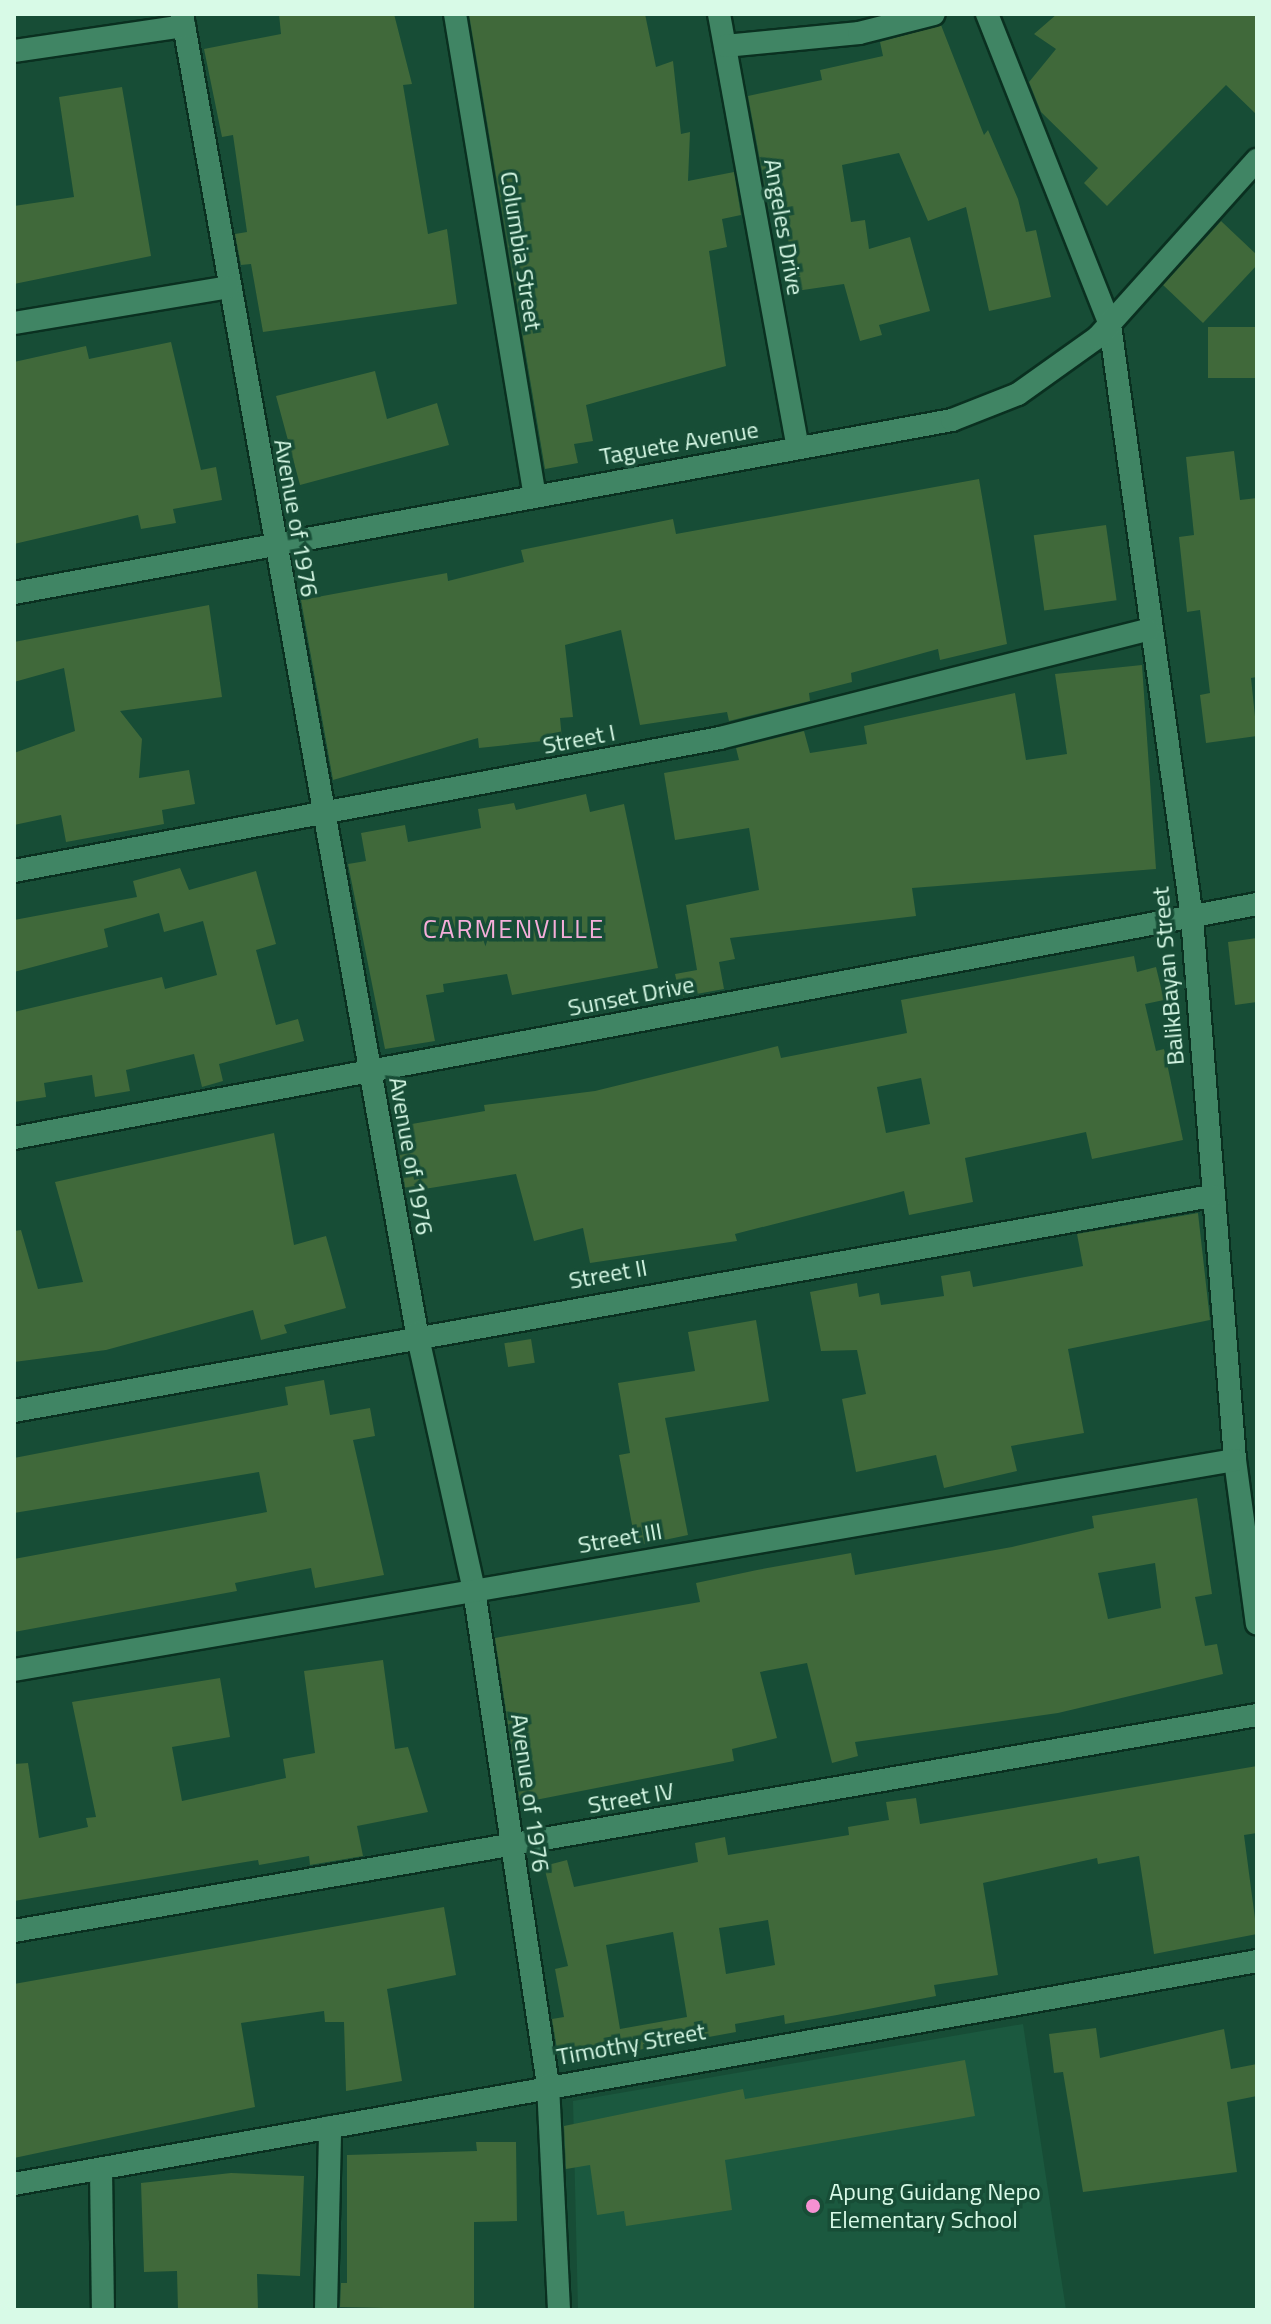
<!DOCTYPE html>
<html>
<head>
<meta charset="utf-8">
<style>
	body { margin:0 }
	#map { position:relative; width:1271px; height:2324px; overflow:hidden; background:#174d36; font-family:"Titillium Web",sans-serif }
	div>[style] { position:absolute }
	[style*='--x'] { left:calc(var(--x)*1px); top:calc(var(--y)*1px); width:calc(var(--w)*1px); rotate:calc(var(--a)*1deg) }
	.built>* { inset:0; background:#1b593f }
	.building>* { inset:0; background:#40693a; transform-origin:0 0 }
	.roads { filter:drop-shadow(2px 0 #0a3020) drop-shadow(-2px 0 #0a3020) drop-shadow(0 2px #0a3020) drop-shadow(0 -2px #0a3020) }
	.minor>* { height:22px; margin:-11px; padding:0 11px; transform-origin:11px; border-radius:11px; background:#408564 }
	.tertiary>* { height:22px; margin:-11px; padding:0 11px; transform-origin:11px; border-radius:11px; background:#408564 }
	.dots>* { width:22px; height:22px; translate:-50% -50%; box-sizing:border-box; border:4px solid #174d36; border-radius:50% }
	span { translate:-50% -50%; white-space:nowrap; text-align:center; line-height:1.15; -webkit-text-stroke:7px #174d36; paint-order:stroke }
	.street-label { font-size:24px; color:#d8fae7 }
	.poi-label { font-size:24px; color:#d8fae7 }
	.left { translate:0 -50%; text-align:left }
	.neighbourhood-label { font-size:26px; color:#f4add9; letter-spacing:2px }
	.frame { position:absolute; inset:0; border:16px solid #d8fae7; pointer-events:none }
</style>
</head>
<body>
<div id="map">
	<div class="built">
		<div style="clip-path:polygon(1023px 2024px,1066px 2310px,578px 2310px,573px 2101px)"></div>
	</div>
	<div class="building">
		<div style="clip-path:polygon(279px 14px,394px 14px,412px 84px,403px 85px,428px 234px,447px 229px,457px 304px,263px 332px,251px 264px,241px 265px,235px 234px,247px 232px,233px 135px,222px 137px,204px 49px,281px 34px)"></div>
		<div style="clip-path:polygon(469px 14px,645px 14px,656px 67px,673px 61px,681px 134px,690px 132px,688px 181px,734px 172px,741px 215px,722px 219px,727px 247px,709px 251px,726px 366px,586px 405px,593px 441px,574px 444px,578px 463px,545px 469px)"></div>
		<div style="clip-path:polygon(1057px 14px,1257px 14px,1257px 115px,1226px 85px,1107px 206px,1084px 183px,1098px 168px,1041px 112px,1029px 82px,1056px 49px,1034px 34px)"></div>
		<div style="clip-path:polygon(941px 25px,984px 135px,988px 130px,1018px 199px,1026px 232px,1036px 230px,1051px 297px,989px 311px,966px 207px,928px 221px,899px 153px,842px 165px,851px 222px,865px 220px,869px 249px,910px 237px,930px 311px,879px 325px,882px 335px,860px 341px,844px 284px,796px 291px,783px 206px,769px 209px,748px 96px,822px 80px,820px 70px,883px 56px,880px 42px)"></div>
		<div style="clip-path:polygon(122px 87px,151px 256px,14px 284px,14px 206px,74px 197px,59px 97px)"></div>
		<div style="clip-path:polygon(1221px 221px,1257px 255px,1257px 265px,1203px 323px,1163px 285px)"></div>
		<div style="left:1257px;top:327px;width:51px;height:49px;rotate:90deg"></div>
		<div style="clip-path:polygon(171px 342px,201px 470px,216px 467px,222px 500px,173px 509px,176px 523px,141px 529px,138px 515px,14px 544px,14px 362px,86px 346px,89px 359px)"></div>
		<div style="clip-path:polygon(375px 371px,387px 419px,437px 403px,449px 445px,300px 485px,276px 396px)"></div>
		<div style="clip-path:polygon(1234px 451px,1240px 500px,1257px 498px,1257px 677px,1251px 678px,1257px 736px,1206px 743px,1200px 695px,1210px 693px,1200px 610px,1187px 612px,1179px 537px,1194px 535px,1186px 457px)"></div>
		<div style="clip-path:polygon(979px 479px,1007px 644px,940px 660px,938px 649px,851px 673px,852px 682px,809px 693px,810px 701px,729px 721px,727px 712px,640px 725px,621px 630px,565px 645px,573px 717px,560px 718px,562px 739px,479px 748px,478px 738px,333px 780px,301px 600px,447px 573px,448px 581px,524px 562px,521px 550px,673px 519px,676px 534px)"></div>
		<div style="left:1106px;top:525px;width:76px;height:73px;rotate:82deg"></div>
		<div style="clip-path:polygon(209px 605px,222px 697px,120px 711px,142px 739px,139px 778px,189px 770px,195px 804px,162px 810px,164px 824px,66px 842px,61px 815px,14px 825px,14px 753px,75px 731px,64px 668px,14px 682px,14px 642px)"></div>
		<div style="clip-path:polygon(1142px 665px,1156px 869px,912px 888px,916px 916px,730px 938px,735px 959px,719px 962px,724px 989px,680px 997px,675px 974px,697px 970px,686px 905px,759px 890px,749px 828px,675px 840px,664px 773px,739px 760px,736px 748px,804px 731px,810px 753px,867px 744px,864px 726px,1015px 693px,1026px 760px,1067px 754px,1055px 674px)"></div>
		<div style="clip-path:polygon(586px 794px,590px 812px,624px 804px,658px 968px,512px 995px,507px 974px,443px 984px,444px 992px,426px 995px,435px 1041px,385px 1049px,348px 864px,366px 861px,361px 833px,405px 825px,408px 842px,481px 828px,478px 809px,514px 803px,516px 810px)"></div>
		<div style="clip-path:polygon(180px 868px,189px 890px,256px 871px,276px 944px,256px 950px,276px 1025px,298px 1019px,304px 1041px,219px 1064px,223px 1081px,202px 1087px,194px 1054px,126px 1070px,130px 1091px,95px 1097px,92px 1075px,44px 1083px,46px 1097px,14px 1102px,14px 1012px,162px 977px,165px 989px,217px 975px,203px 921px,164px 932px,159px 913px,104px 929px,108px 947px,14px 972px,14px 920px,137px 897px,133px 881px)"></div>
		<div style="clip-path:polygon(1257px 938px,1257px 1002px,1235px 1005px,1228px 942px)"></div>
		<div style="clip-path:polygon(evenodd,1134px 956px,1137px 972px,1156px 967px,1164px 1000px,1145px 1004px,1156px 1051px,1164px 1049px,1183px 1140px,1092px 1159px,1086px 1132px,965px 1158px,973px 1202px,909px 1215px,904px 1191px,735px 1234px,737px 1241px,590px 1263px,583px 1228px,534px 1241px,516px 1174px,406px 1192px,395px 1127px,485px 1111px,484px 1105px,595px 1091px,778px 1046px,781px 1058px,907px 1033px,901px 1000px,1134px 956px,921px 1078px,930px 1124px,886px 1133px,877px 1087px,921px 1078px)"></div>
		<div style="clip-path:polygon(274px 1133px,294px 1245px,326px 1236px,346px 1308px,284px 1325px,287px 1333px,261px 1340px,253px 1310px,106px 1350px,14px 1362px,14px 1231px,21px 1230px,38px 1289px,83px 1282px,55px 1182px)"></div>
		<div style="clip-path:polygon(1198px 1213px,1210px 1320px,1068px 1349px,1084px 1433px,1011px 1446px,1017px 1471px,944px 1488px,936px 1455px,856px 1472px,842px 1399px,866px 1394px,857px 1350px,821px 1351px,810px 1292px,857px 1283px,859px 1297px,879px 1293px,881px 1305px,944px 1296px,941px 1276px,970px 1271px,973px 1287px,1083px 1266px,1077px 1234px)"></div>
		<div style="clip-path:polygon(756px 1320px,769px 1401px,665px 1418px,688px 1535px,636px 1546px,619px 1455px,630px 1453px,618px 1383px,695px 1371px,688px 1332px)"></div>
		<div style="left:531px;top:1339px;width:24px;height:27px;rotate:81deg"></div>
		<div style="clip-path:polygon(324px 1380px,330px 1415px,370px 1408px,375px 1436px,353px 1440px,384px 1575px,315px 1588px,311px 1568px,235px 1583px,237px 1591px,14px 1632px,14px 1559px,267px 1512px,259px 1472px,14px 1513px,14px 1458px,288px 1405px,285px 1387px)"></div>
		<div style="clip-path:polygon(evenodd,1197px 1498px,1212px 1594px,1195px 1597px,1205px 1646px,1217px 1644px,1223px 1674px,1058px 1713px,855px 1742px,858px 1756px,832px 1763px,807px 1663px,760px 1672px,777px 1738px,732px 1749px,734px 1761px,520px 1803px,495px 1638px,700px 1602px,696px 1583px,757px 1570px,851px 1553px,855px 1575px,1012px 1547px,1094px 1528px,1092px 1516px,1197px 1498px,1155px 1563px,1161px 1608px,1108px 1619px,1098px 1573px,1155px 1563px)"></div>
		<div style="clip-path:polygon(383px 1660px,395px 1749px,408px 1747px,428px 1812px,357px 1826px,363px 1856px,310px 1865px,309px 1856px,259px 1865px,258px 1860px,14px 1901px,14px 1764px,28px 1763px,39px 1838px,88px 1827px,86px 1818px,96px 1817px,72px 1702px,220px 1678px,230px 1737px,172px 1747px,182px 1801px,286px 1778px,283px 1759px,315px 1753px,304px 1671px)"></div>
		<div style="clip-path:polygon(evenodd,1257px 1766px,1257px 1833px,1244px 1835px,1257px 1934px,1154px 1954px,1139px 1856px,1098px 1864px,1097px 1858px,983px 1883px,998px 1975px,934px 1985px,936px 1996px,837px 2015px,785px 2024px,784px 2015px,735px 2024px,736px 2032px,616px 2054px,615px 2045px,558px 2055px,552px 2019px,564px 2017px,555px 1969px,568px 1966px,544px 1866px,567px 1860px,574px 1887px,698px 1862px,695px 1843px,725px 1837px,728px 1855px,849px 1835px,848px 1827px,889px 1820px,886px 1802px,916px 1798px,920px 1824px,1257px 1766px,768px 1920px,775px 1965px,726px 1974px,719px 1928px,768px 1920px,1257px 1766px,673px 1932px,687px 2017px,620px 2029px,606px 1945px,673px 1932px)"></div>
		<div style="clip-path:polygon(444px 1907px,456px 1975px,387px 1989px,402px 2081px,346px 2091px,344px 2022px,325px 2022px,324px 2011px,241px 2023px,255px 2107px,14px 2158px,14px 1984px)"></div>
		<div style="clip-path:polygon(1096px 2028px,1100px 2058px,1224px 2029px,1231px 2069px,1257px 2064px,1257px 2096px,1227px 2102px,1237px 2172px,1083px 2192px,1063px 2072px,1054px 2073px,1049px 2034px)"></div>
		<div style="clip-path:polygon(965px 2060px,975px 2116px,725px 2160px,732px 2210px,626px 2226px,624px 2211px,597px 2215px,590px 2165px,566px 2169px,564px 2126px,743px 2089px,745px 2099px)"></div>
		<div style="clip-path:polygon(476px 2142px,516px 2142px,517px 2221px,474px 2222px,474px 2310px,340px 2307px,341px 2283px,347px 2283px,347px 2155px,477px 2151px)"></div>
		<div style="clip-path:polygon(231px 2173px,304px 2176px,300px 2276px,257px 2274px,258px 2310px,178px 2310px,177px 2271px,144px 2272px,141px 2183px)"></div>
	</div>
	<div class="roads">
		<div class="minor">
			<div style="--x:182;--y:14;--w:1340;--a:79.9"></div>
			<div style="--x:417;--y:1333;--w:263;--a:77.5"></div>
			<div style="--x:474;--y:1590;--w:501;--a:81.5"></div>
			<div style="--x:548;--y:2085;--w:225;--a:87.2"></div>
			<div style="--x:455;--y:14;--w:489;--a:80.6"></div>
			<div style="--x:719;--y:14;--w:441;--a:79.7"></div>
			<div style="--x:987;--y:14;--w:334;--a:68.4"></div>
			<div style="--x:1110;--y:325;--w:599;--a:82.13"></div>
			<div style="--x:1192;--y:918;--w:544;--a:85.46"></div>
			<div style="--x:1235;--y:1460;--w:165;--a:82.4"></div>
			<div style="--x:725;--y:46;--w:135;--a:-5.5"></div>
			<div style="--x:859;--y:33;--w:77;--a:-14.2"></div>
			<div style="--x:14;--y:51;--w:172;--a:-8.4"></div>
			<div style="--x:14;--y:323;--w:217;--a:-9.5"></div>
			<div style="--x:14;--y:871;--w:718;--a:-10.67"></div>
			<div style="--x:720;--y:738;--w:441;--a:-14.2"></div>
			<div style="--x:14;--y:1138;--w:1265;--a:-10.66"></div>
			<div style="--x:14;--y:1411;--w:1216;--a:-10.18"></div>
			<div style="--x:14;--y:1670;--w:1239;--a:-9.76"></div>
			<div style="--x:14;--y:1931;--w:1262;--a:-9.86"></div>
			<div style="--x:101;--y:2170;--w:140;--a:89.2"></div>
			<div style="--x:14;--y:2184;--w:1263;--a:-10.17"></div>
			<div style="--x:326;--y:2310;--w:183;--a:-88.7"></div>
		</div>
		<div class="tertiary">
			<div style="--x:14;--y:593;--w:954;--a:-10.45"></div>
			<div style="--x:952;--y:420;--w:71;--a:-21.5"></div>
			<div style="--x:1018;--y:394;--w:98;--a:-35.5"></div>
			<div style="--x:1098;--y:337;--w:238;--a:-48.1"></div>
		</div>
	</div>
	<div class="dots">
		<div style="left:813px;top:2206px;background:#f591d2"></div>
	</div>
	<div class="street-label">
		<span style="left:784px;top:227px;rotate:80deg">Angeles Drive</span>
		<span style="left:521px;top:251px;rotate:81deg">Columbia Street</span>
		<span style="left:679px;top:443px;rotate:-10deg">Taguete Avenue</span>
		<span style="left:296px;top:518px;rotate:80deg">Avenue of 1976</span>
		<span style="left:579px;top:739px;rotate:-11deg">Street I</span>
		<span style="left:1168px;top:976px;rotate:-95deg">BalikBayan Street</span>
		<span style="left:631px;top:996px;rotate:-11deg">Sunset Drive</span>
		<span style="left:411px;top:1156px;rotate:80deg">Avenue of 1976</span>
		<span style="left:608px;top:1274px;rotate:-10deg">Street II</span>
		<span style="left:620px;top:1538px;rotate:-10deg">Street III</span>
		<span style="left:530px;top:1793px;rotate:82deg">Avenue of 1976</span>
		<span style="left:631px;top:1798px;rotate:-10deg">Street IV</span>
		<span style="left:631px;top:2044px;rotate:-10deg">Timothy Street</span>
	</div>
	<div class="poi-label">
		<span class="left" style="left:829px;top:2206px">Apung Guidang Nepo<br>Elementary School</span>
	</div>
	<div class="neighbourhood-label">
		<span style="left:514px;top:929px">CARMENVILLE</span>
	</div>
	<div class="frame"></div>
</div>
</body>
</html>
